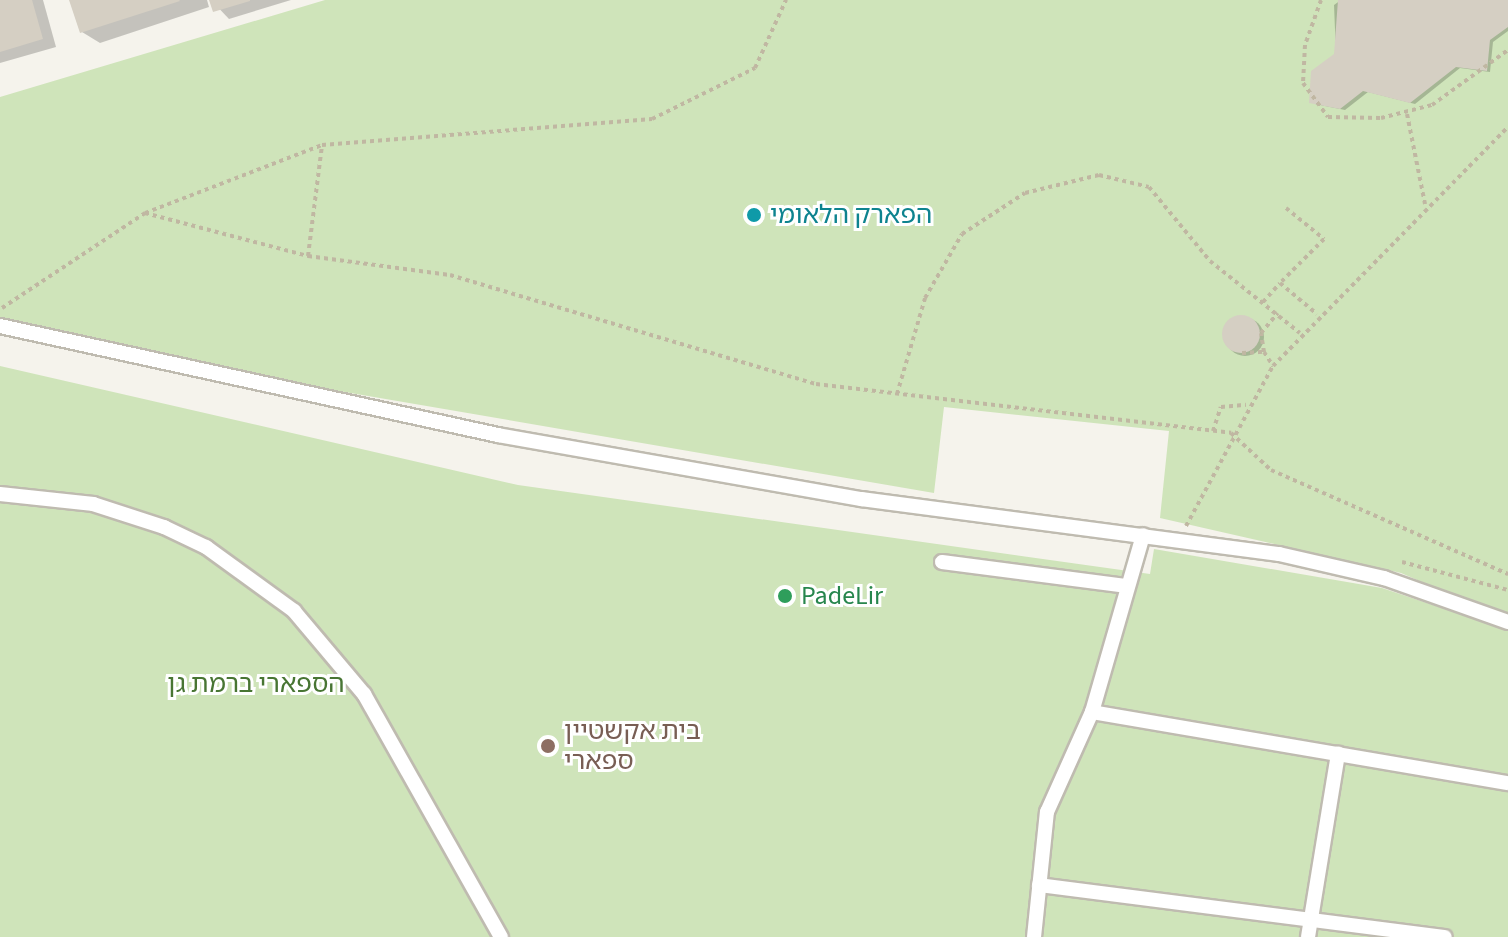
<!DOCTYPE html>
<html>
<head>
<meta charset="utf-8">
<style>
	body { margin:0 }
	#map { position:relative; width:1508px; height:937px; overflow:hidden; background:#f5f3ec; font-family:"Source Sans 3","Noto Sans Hebrew",sans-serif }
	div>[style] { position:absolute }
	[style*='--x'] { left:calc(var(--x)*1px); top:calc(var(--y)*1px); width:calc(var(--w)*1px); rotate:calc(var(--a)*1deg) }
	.green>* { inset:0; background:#cfe4ba }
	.shadow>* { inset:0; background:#0003 }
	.round { border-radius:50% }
	.building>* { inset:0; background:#d5cfc3 }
	.path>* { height:4px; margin-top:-2px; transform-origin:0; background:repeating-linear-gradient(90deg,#c0b7a2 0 4px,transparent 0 8px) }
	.roads { filter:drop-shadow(2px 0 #bfbbb0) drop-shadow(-2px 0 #bfbbb0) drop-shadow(0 2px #bfbbb0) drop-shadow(0 -2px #bfbbb0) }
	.service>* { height:14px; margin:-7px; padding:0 7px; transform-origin:7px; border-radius:7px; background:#fff }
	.dots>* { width:22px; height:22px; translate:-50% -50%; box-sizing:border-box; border:4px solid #fff; border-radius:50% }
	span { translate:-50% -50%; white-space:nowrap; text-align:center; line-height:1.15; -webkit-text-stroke:6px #fff; paint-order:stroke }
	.culture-label { font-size:26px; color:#0d838f }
	.left { translate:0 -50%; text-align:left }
	.leisure-label { font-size:26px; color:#27864d }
	.park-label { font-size:26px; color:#487533 }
	.education-label { font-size:26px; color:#785e54 }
</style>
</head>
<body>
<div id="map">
	<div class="green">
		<div style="clip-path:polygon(325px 0,1508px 0,1508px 619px,1401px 573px,1160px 518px,1169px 431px,944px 407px,934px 493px,0 333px,0 97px)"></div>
		<div style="clip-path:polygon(0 366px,518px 485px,1150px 574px,1154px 549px,1382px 588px,1502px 628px,1508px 631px,1508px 937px,0 937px)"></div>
	</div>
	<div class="shadow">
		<div style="clip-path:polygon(0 0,43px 0,56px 47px,0 63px)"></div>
		<div style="clip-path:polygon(71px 0,207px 0,209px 7px,100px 43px,82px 32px)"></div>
		<div style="clip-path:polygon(211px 0,291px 0,229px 19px)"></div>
		<div style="clip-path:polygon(1341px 0,1508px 0,1508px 31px,1493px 42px,1490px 72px,1460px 68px,1415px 104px,1368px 92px,1345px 110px,1315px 104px,1336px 55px,1334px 5px)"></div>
		<div class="round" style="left:1226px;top:318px;width:38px;height:38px"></div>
	</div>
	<div class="building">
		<div style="clip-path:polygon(0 0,32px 0,43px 39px,0 52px)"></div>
		<div style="clip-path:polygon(69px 0,179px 0,180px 1px,80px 33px)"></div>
		<div style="clip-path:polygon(209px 0,250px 0,250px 1px,213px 12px)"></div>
		<div style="clip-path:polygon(1338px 0,1508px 0,1508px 27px,1490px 40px,1487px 71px,1456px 67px,1410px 103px,1363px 91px,1340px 109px,1309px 103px,1311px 71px,1334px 54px)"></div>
		<div class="round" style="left:1222px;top:315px;width:38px;height:38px"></div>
	</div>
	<div class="path">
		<div style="--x:1321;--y:0;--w:48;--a:109.6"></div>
		<div style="--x:1305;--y:45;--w:38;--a:93"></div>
		<div style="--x:1303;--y:83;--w:42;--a:53.7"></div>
		<div style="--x:1328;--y:117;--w:53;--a:1.1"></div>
		<div style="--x:1381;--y:118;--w:53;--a:-14.3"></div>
		<div style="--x:1432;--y:105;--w:94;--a:-35.9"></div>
		<div style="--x:1407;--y:114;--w:92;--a:78.7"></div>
		<div style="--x:1286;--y:208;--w:49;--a:39.2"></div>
		<div style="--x:1324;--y:239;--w:62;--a:135"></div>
		<div style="--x:1280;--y:283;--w:48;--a:40"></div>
		<div style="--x:145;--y:213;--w:169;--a:14.8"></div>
		<div style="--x:308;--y:256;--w:143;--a:7.6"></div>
		<div style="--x:450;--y:275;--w:382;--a:16.6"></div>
		<div style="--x:816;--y:384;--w:418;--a:6.7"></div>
		<div style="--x:1231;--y:433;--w:54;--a:42.8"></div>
		<div style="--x:1271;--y:470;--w:259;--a:23.7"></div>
		<div style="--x:308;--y:256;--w:112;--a:-82.8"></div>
		<div style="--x:1263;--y:302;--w:25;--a:-48"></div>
		<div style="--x:2;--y:308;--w:172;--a:-33.6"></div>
		<div style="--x:145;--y:213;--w:190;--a:-21"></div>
		<div style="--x:322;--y:145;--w:331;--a:-4.5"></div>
		<div style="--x:652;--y:119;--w:115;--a:-26.3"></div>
		<div style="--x:755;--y:68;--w:75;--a:-65.5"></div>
		<div style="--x:1264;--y:352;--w:19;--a:-99"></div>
		<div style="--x:1261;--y:333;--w:26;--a:-50"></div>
		<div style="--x:1242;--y:353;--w:22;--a:-3"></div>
		<div style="--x:1264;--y:352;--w:17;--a:57"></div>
		<div style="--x:897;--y:394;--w:100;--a:-73.7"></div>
		<div style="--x:925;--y:298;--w:74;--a:-60"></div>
		<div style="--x:962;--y:234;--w:75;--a:-33.1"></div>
		<div style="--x:1025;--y:193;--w:76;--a:-13.7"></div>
		<div style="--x:1099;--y:175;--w:51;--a:13.5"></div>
		<div style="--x:1149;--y:187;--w:96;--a:50.5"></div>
		<div style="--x:1210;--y:261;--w:115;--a:38.7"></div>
		<div style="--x:1213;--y:431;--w:25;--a:-72"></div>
		<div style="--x:1221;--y:407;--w:25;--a:-5"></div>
		<div style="--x:1186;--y:526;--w:182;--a:-61.5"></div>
		<div style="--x:1273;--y:366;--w:335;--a:-45.5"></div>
		<div style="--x:1402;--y:562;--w:110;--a:14.8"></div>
	</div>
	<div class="roads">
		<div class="service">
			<div style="--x:0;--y:326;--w:510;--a:12.35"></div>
			<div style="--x:498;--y:435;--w:369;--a:10"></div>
			<div style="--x:861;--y:499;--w:422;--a:7.5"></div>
			<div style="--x:1279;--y:554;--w:108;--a:12.9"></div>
			<div style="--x:1384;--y:578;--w:132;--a:19.5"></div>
			<div style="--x:0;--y:494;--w:94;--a:6.1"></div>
			<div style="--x:93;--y:504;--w:75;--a:17.9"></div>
			<div style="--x:164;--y:527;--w:47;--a:25.5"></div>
			<div style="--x:206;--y:547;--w:109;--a:36"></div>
			<div style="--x:294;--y:611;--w:109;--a:49.9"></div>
			<div style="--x:364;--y:694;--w:279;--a:60.6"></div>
			<div style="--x:942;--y:562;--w:187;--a:7.4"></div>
			<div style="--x:1092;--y:712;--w:422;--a:9.7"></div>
			<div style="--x:1039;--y:885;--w:409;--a:7.3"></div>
			<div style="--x:1034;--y:937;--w:126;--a:-84.1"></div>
			<div style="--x:1047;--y:812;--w:110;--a:-65.8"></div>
			<div style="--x:1092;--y:712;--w:184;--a:-73.9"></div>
			<div style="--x:1308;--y:937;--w:186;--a:-80.7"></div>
		</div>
	</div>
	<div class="dots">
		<div style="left:754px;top:215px;background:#0f9aa8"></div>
		<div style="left:785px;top:596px;background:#2e9e5b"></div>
		<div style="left:548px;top:746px;background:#8d6e63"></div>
	</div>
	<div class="culture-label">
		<span class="left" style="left:770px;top:215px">הפארק הלאומי</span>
	</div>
	<div class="leisure-label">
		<span class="left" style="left:801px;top:596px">PadeLir</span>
	</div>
	<div class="park-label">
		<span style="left:256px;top:684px">הספארי ברמת גן</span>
	</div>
	<div class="education-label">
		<span class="left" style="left:564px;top:746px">בית אקשטיין<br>ספארי</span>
	</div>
</div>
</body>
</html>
